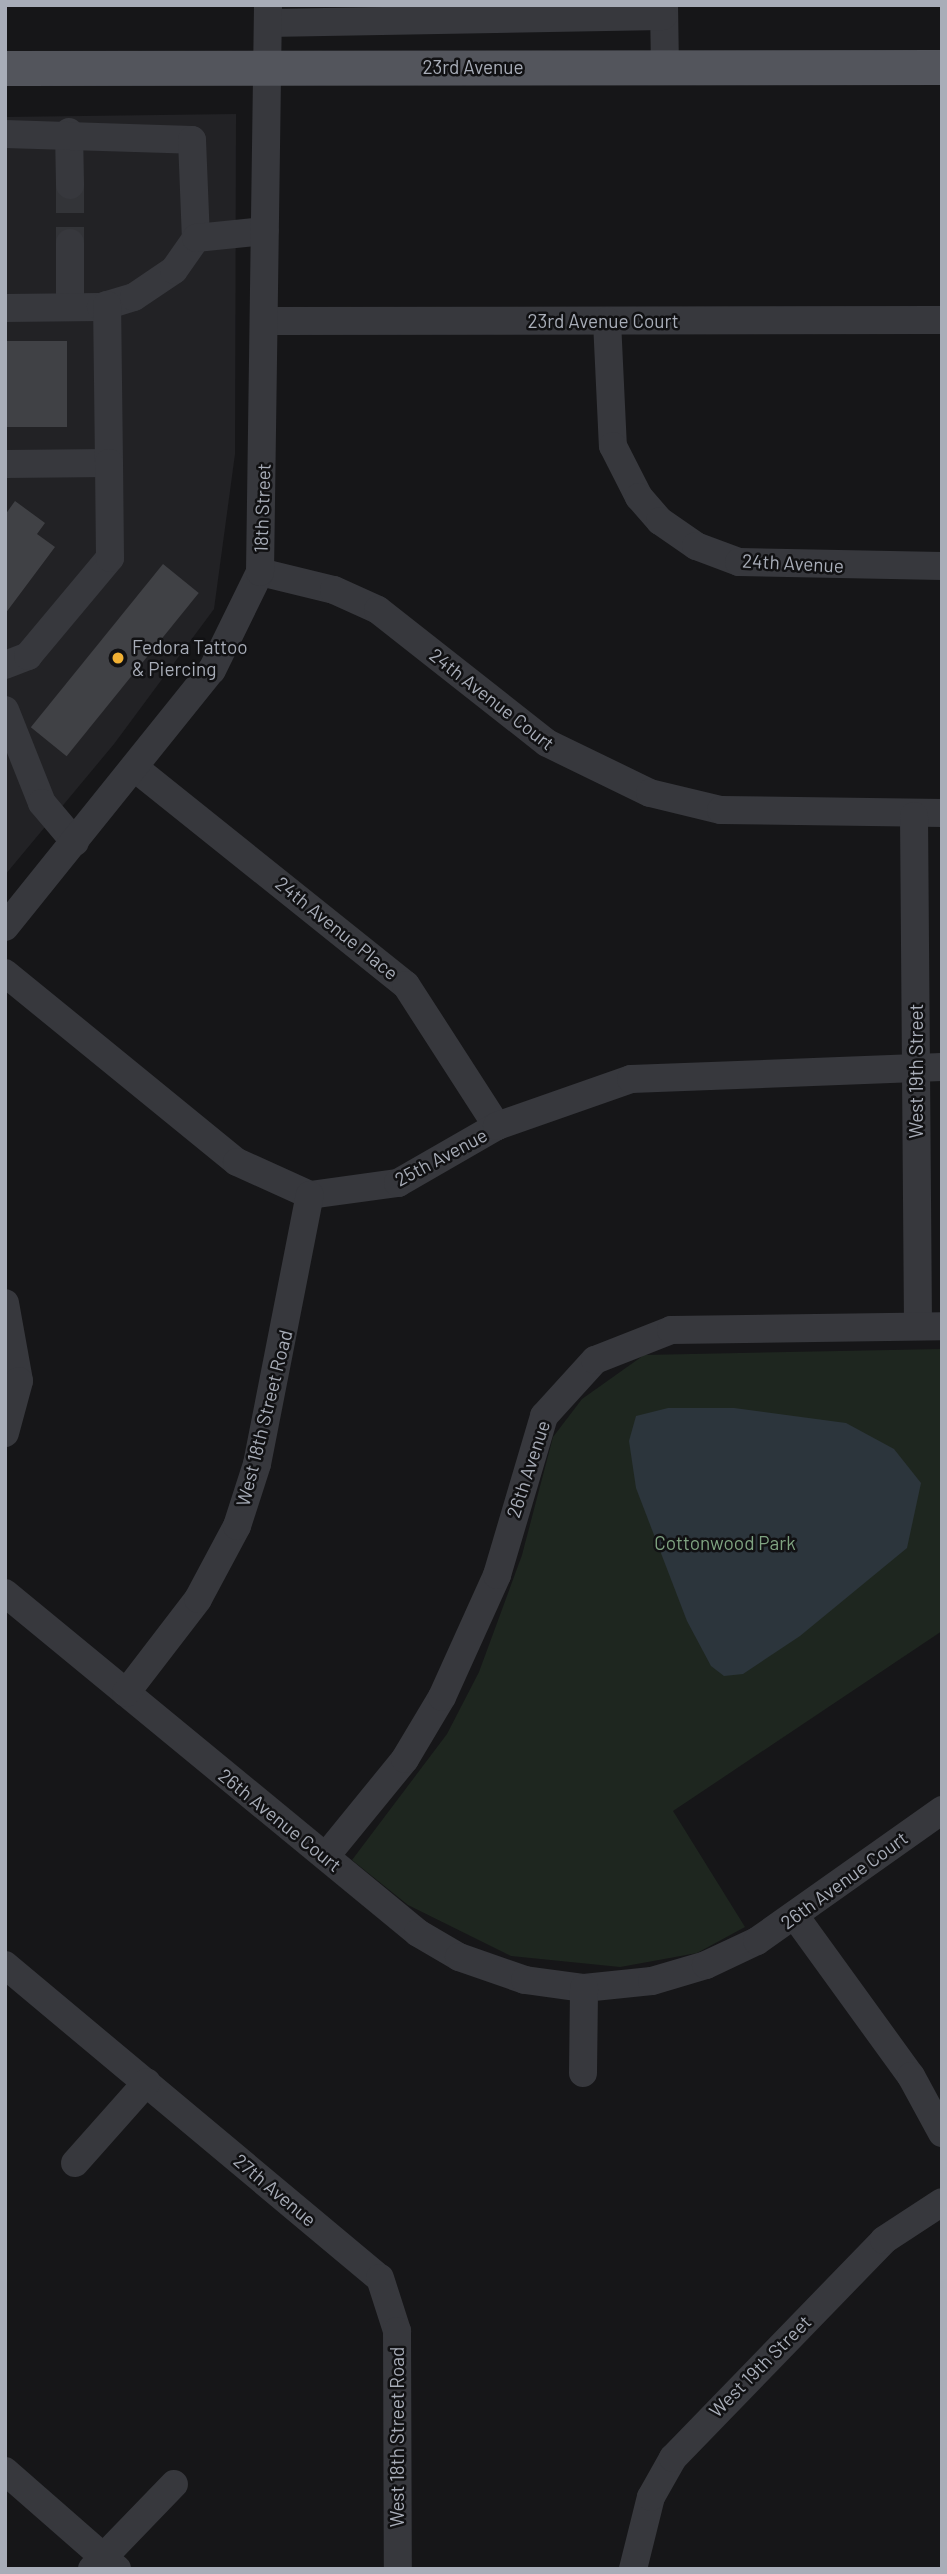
<!DOCTYPE html>
<html>
<head>
<meta charset="utf-8">
<style>
	body { margin:0 }
	#map { position:relative; width:947px; height:2574px; overflow:hidden; background:#161618; font-family:Barlow,sans-serif }
	div>[style] { position:absolute }
	[style*='--x'] { left:calc(var(--x)*1px); top:calc(var(--y)*1px); width:calc(var(--w)*1px); rotate:calc(var(--a)*1deg) }
	.built>* { inset:0; background:#222225 }
	.green>* { inset:0; background:#1e261f }
	.water>* { inset:0; background:#2c353c }
	.building>* { inset:0; background:#404145; transform-origin:0 0 }
	.minor-tunnel>* { height:28px; margin-top:-14px; transform-origin:0; background:repeating-linear-gradient(90deg,#333438 0 28px,transparent 0 42px) }
	.minor>* { height:28px; margin:-14px; padding:0 14px; transform-origin:14px; border-radius:14px; background:#37383d }
	.major>* { height:35px; margin:-17.5px; padding:0 17.5px; transform-origin:17.5px; border-radius:17.5px; background:#53555c }
	.dots>* { width:19px; height:19px; translate:-50% -50%; box-sizing:border-box; border:4px solid #111113; border-radius:50% }
	span { translate:-50% -50%; white-space:nowrap; text-align:center; line-height:1.15; -webkit-text-stroke:5px #111113; paint-order:stroke }
	.street-label { font-size:19px; color:#a8adb8 }
	.poi-label { font-size:19px; color:#a8adb8 }
	.left { translate:0 -50%; text-align:left }
	.park-label { font-size:19px; color:#7fa381 }
	.frame { position:absolute; inset:0; border:7px solid #a8adb8; pointer-events:none }
</style>
</head>
<body>
<div id="map">
	<div class="built">
		<div style="clip-path:polygon(236px 114px,235px 454px,214px 609px,114px 744px,5px 875px,5px 117px)"></div>
	</div>
	<div class="green">
		<div style="clip-path:polygon(942px 1349px,942px 1631px,673px 1811px,745px 1927px,697px 1953px,620px 1967px,511px 1956px,408px 1905px,352px 1860px,447px 1734px,479px 1672px,522px 1555px,553px 1437px,582px 1399px,644px 1355px)"></div>
	</div>
	<div class="water">
		<div style="clip-path:polygon(668px 1408px,734px 1408px,846px 1423px,894px 1449px,921px 1483px,907px 1548px,800px 1636px,743px 1674px,724px 1676px,711px 1666px,687px 1621px,636px 1488px,629px 1441px,636px 1416px)"></div>
	</div>
	<div class="building">
		<div style="left:7px;top:341px;width:60px;height:86px"></div>
		<div style="clip-path:polygon(15px 501px,45px 523px,37px 534px,55px 547px,5px 614px,5px 515px)"></div>
		<div style="left:163px;top:564px;width:46px;height:210px;rotate:39deg"></div>
	</div>
	<div class="minor-tunnel">
		<div style="--x:70;--y:185;--w:58;--a:90"></div>
	</div>
	<div class="minor">
		<div style="--x:664;--y:5;--w:63;--a:89.1"></div>
		<div style="--x:268;--y:23;--w:395;--a:-1"></div>
		<div style="--x:69;--y:132;--w:53;--a:88.9"></div>
		<div style="--x:5;--y:134;--w:187;--a:1.8"></div>
		<div style="--x:192;--y:140;--w:98;--a:87.7"></div>
		<div style="--x:70;--y:243;--w:64;--a:90"></div>
		<div style="--x:5;--y:308;--w:96;--a:-0.6"></div>
		<div style="--x:101;--y:307;--w:34;--a:-17"></div>
		<div style="--x:134;--y:297;--w:48;--a:-34"></div>
		<div style="--x:174;--y:270;--w:39;--a:-55"></div>
		<div style="--x:196;--y:238;--w:69;--a:-5.8"></div>
		<div style="--x:265;--y:321;--w:677;--a:-0.08"></div>
		<div style="--x:607;--y:321;--w:125;--a:87.3"></div>
		<div style="--x:613;--y:446;--w:57;--a:63"></div>
		<div style="--x:639;--y:497;--w:32;--a:49"></div>
		<div style="--x:660;--y:521;--w:44;--a:34.8"></div>
		<div style="--x:696;--y:546;--w:46;--a:20.4"></div>
		<div style="--x:739;--y:562;--w:203;--a:1.1"></div>
		<div style="--x:5;--y:464;--w:104;--a:-0.6"></div>
		<div style="--x:109;--y:463;--w:158;--a:-90.7"></div>
		<div style="--x:260;--y:572;--w:76;--a:13.7"></div>
		<div style="--x:334;--y:590;--w:48;--a:24.4"></div>
		<div style="--x:378;--y:610;--w:215;--a:38.2"></div>
		<div style="--x:547;--y:743;--w:114;--a:25.9"></div>
		<div style="--x:650;--y:793;--w:73;--a:13.5"></div>
		<div style="--x:721;--y:810;--w:221;--a:0.8"></div>
		<div style="--x:5;--y:665;--w:25;--a:-21"></div>
		<div style="--x:28;--y:656;--w:128;--a:-50.1"></div>
		<div style="--x:110;--y:558;--w:95;--a:-90.6"></div>
		<div style="--x:5;--y:710;--w:100;--a:68.3"></div>
		<div style="--x:42;--y:803;--w:51;--a:49.8"></div>
		<div style="--x:135;--y:768;--w:347;--a:38.7"></div>
		<div style="--x:406;--y:985;--w:168;--a:57.2"></div>
		<div style="--x:914;--y:816;--w:510;--a:89.55"></div>
		<div style="--x:5;--y:927;--w:330;--a:-51.2"></div>
		<div style="--x:212;--y:670;--w:109;--a:-63.9"></div>
		<div style="--x:260;--y:572;--w:567;--a:-89.19"></div>
		<div style="--x:5;--y:973;--w:299;--a:39.2"></div>
		<div style="--x:237;--y:1162;--w:80;--a:24.3"></div>
		<div style="--x:310;--y:1195;--w:89;--a:-7.8"></div>
		<div style="--x:398;--y:1183;--w:114;--a:-29.9"></div>
		<div style="--x:497;--y:1126;--w:142;--a:-19.3"></div>
		<div style="--x:631;--y:1079;--w:311;--a:-2.2"></div>
		<div style="--x:5;--y:1303;--w:79;--a:79.8"></div>
		<div style="--x:19;--y:1381;--w:54;--a:105.1"></div>
		<div style="--x:5;--y:1593;--w:535;--a:39.46"></div>
		<div style="--x:418;--y:1933;--w:48;--a:30.3"></div>
		<div style="--x:459;--y:1957;--w:70;--a:19.2"></div>
		<div style="--x:525;--y:1980;--w:60;--a:7.7"></div>
		<div style="--x:584;--y:1988;--w:68;--a:-5.9"></div>
		<div style="--x:652;--y:1981;--w:56;--a:-16.5"></div>
		<div style="--x:706;--y:1965;--w:56;--a:-25.2"></div>
		<div style="--x:757;--y:1941;--w:227;--a:-35.3"></div>
		<div style="--x:126;--y:1693;--w:118;--a:-52.5"></div>
		<div style="--x:198;--y:1599;--w:83;--a:-61.9"></div>
		<div style="--x:237;--y:1526;--w:65;--a:-72.1"></div>
		<div style="--x:257;--y:1464;--w:274;--a:-78.9"></div>
		<div style="--x:326;--y:1856;--w:125;--a:-50.8"></div>
		<div style="--x:405;--y:1759;--w:72;--a:-59.2"></div>
		<div style="--x:442;--y:1697;--w:134;--a:-65.7"></div>
		<div style="--x:497;--y:1575;--w:166;--a:-73.5"></div>
		<div style="--x:544;--y:1416;--w:76;--a:-47.7"></div>
		<div style="--x:595;--y:1360;--w:82;--a:-21.5"></div>
		<div style="--x:671;--y:1330;--w:271;--a:-0.8"></div>
		<div style="--x:795;--y:1916;--w:198;--a:54.1"></div>
		<div style="--x:911;--y:2076;--w:65;--a:61.5"></div>
		<div style="--x:5;--y:1965;--w:488;--a:39.9"></div>
		<div style="--x:380;--y:2278;--w:56;--a:72.2"></div>
		<div style="--x:397;--y:2331;--w:238;--a:89.8"></div>
		<div style="--x:583;--y:2073;--w:85;--a:-89.3"></div>
		<div style="--x:75;--y:2163;--w:108;--a:-48.4"></div>
		<div style="--x:5;--y:2471;--w:149;--a:41.2"></div>
		<div style="--x:92;--y:2569;--w:118;--a:-46"></div>
		<div style="--x:633;--y:2569;--w:74;--a:-76"></div>
		<div style="--x:651;--y:2497;--w:45;--a:-60.6"></div>
		<div style="--x:673;--y:2458;--w:303;--a:-45.9"></div>
		<div style="--x:884;--y:2240;--w:69;--a:-33.2"></div>
	</div>
	<div class="major">
		<div style="--x:5;--y:68;--w:937;--a:-0.06"></div>
	</div>
	<div class="dots">
		<div style="left:118px;top:658px;background:#f2b134"></div>
	</div>
	<div class="street-label">
		<span style="left:473px;top:67px">23rd Avenue</span>
		<span style="left:603px;top:321px">23rd Avenue Court</span>
		<span style="left:262px;top:508px;rotate:-88deg">18th Street</span>
		<span style="left:793px;top:563px;rotate:3deg">24th Avenue</span>
		<span style="left:492px;top:699px;rotate:38deg">24th Avenue Court</span>
		<span style="left:337px;top:928px;rotate:39deg">24th Avenue Place</span>
		<span style="left:916px;top:1071px;rotate:-90deg">West 19th Street</span>
		<span style="left:441px;top:1157px;rotate:-28deg">25th Avenue</span>
		<span style="left:264px;top:1418px;rotate:-76deg">West 18th Street Road</span>
		<span style="left:528px;top:1469px;rotate:-72deg">26th Avenue</span>
		<span style="left:280px;top:1820px;rotate:39deg">26th Avenue Court</span>
		<span style="left:844px;top:1880px;rotate:-36deg">26th Avenue Court</span>
		<span style="left:275px;top:2190px;rotate:40deg">27th Avenue</span>
		<span style="left:760px;top:2366px;rotate:-45deg">West 19th Street</span>
		<span style="left:397px;top:2437px;rotate:-90deg">West 18th Street Road</span>
	</div>
	<div class="poi-label">
		<span class="left" style="left:132px;top:658px">Fedora Tattoo<br>&amp; Piercing</span>
	</div>
	<div class="park-label">
		<span style="left:725px;top:1543px">Cottonwood Park</span>
	</div>
	<div class="frame"></div>
</div>
</body>
</html>
